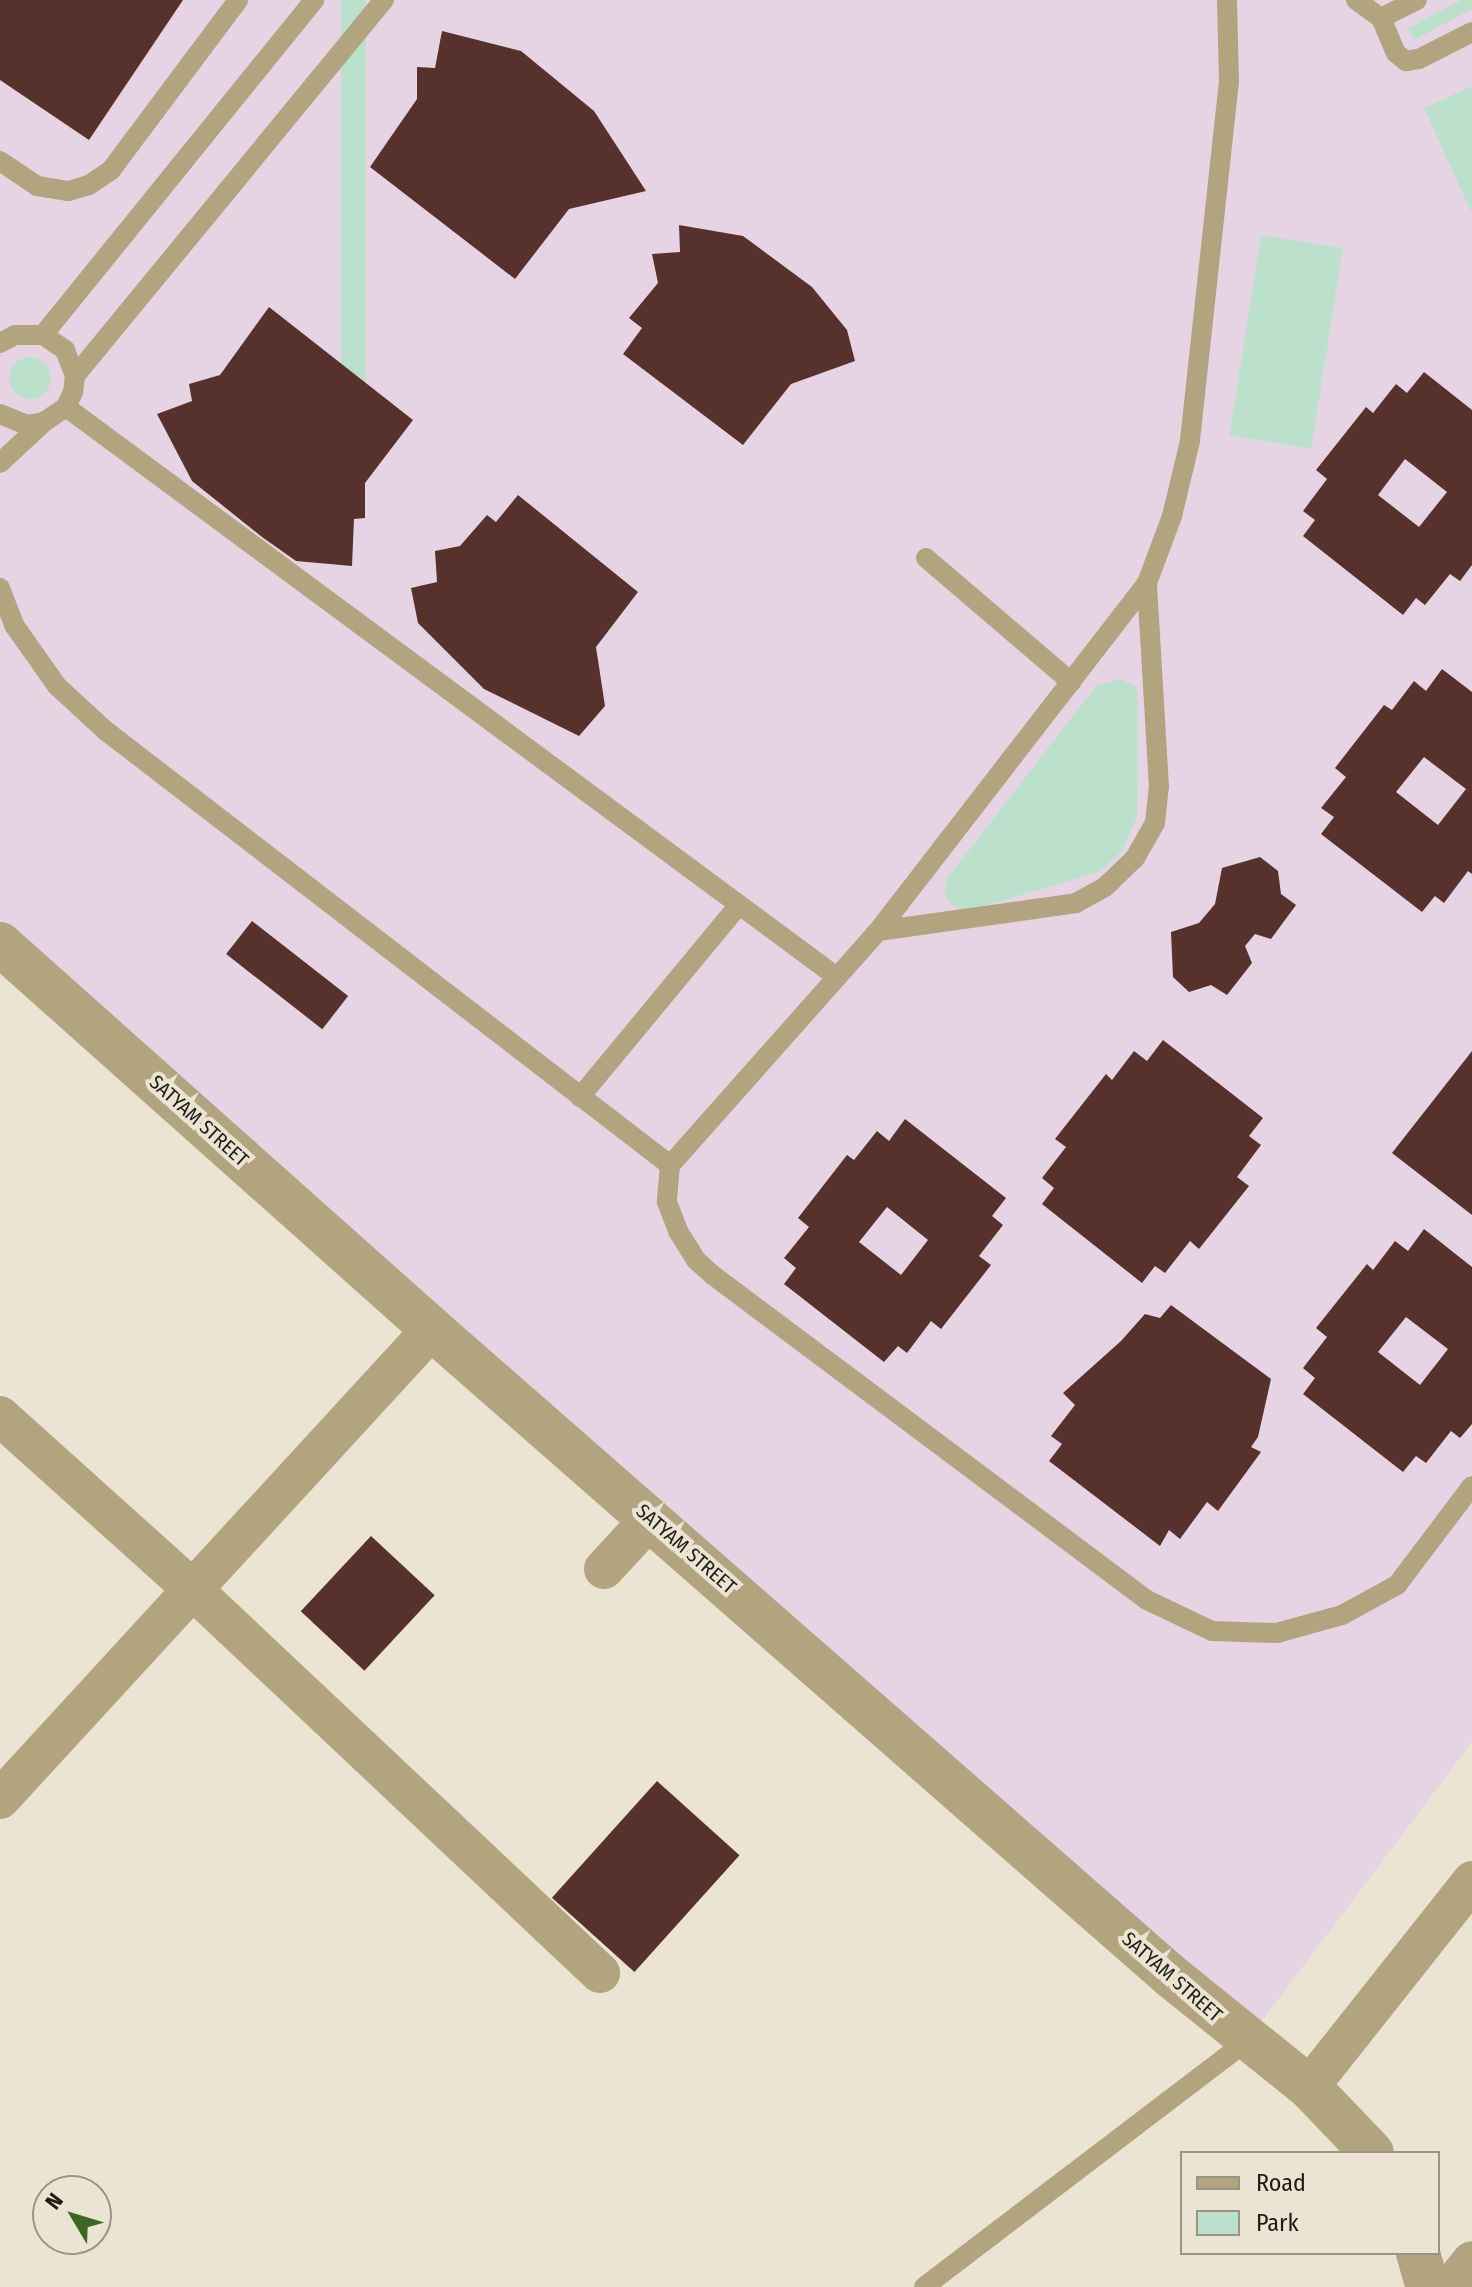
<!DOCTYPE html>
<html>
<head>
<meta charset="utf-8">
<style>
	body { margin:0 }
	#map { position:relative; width:1472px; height:2287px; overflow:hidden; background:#ebe4d2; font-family:"Fira Sans Condensed",sans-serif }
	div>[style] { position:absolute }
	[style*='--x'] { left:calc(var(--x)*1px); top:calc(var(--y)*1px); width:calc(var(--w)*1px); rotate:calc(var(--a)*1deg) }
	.commercial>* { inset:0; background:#e6d4e5 }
	.green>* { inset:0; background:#bbe1cd; transform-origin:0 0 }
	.round { border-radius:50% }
	.building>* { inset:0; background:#57312b; transform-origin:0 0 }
	.service>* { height:20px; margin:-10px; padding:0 10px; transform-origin:10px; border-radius:10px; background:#b2a47f }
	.minor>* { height:40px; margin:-20px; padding:0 20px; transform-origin:20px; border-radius:20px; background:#b2a47f }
	.tertiary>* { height:44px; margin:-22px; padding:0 22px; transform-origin:22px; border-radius:22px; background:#b2a47f }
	span { translate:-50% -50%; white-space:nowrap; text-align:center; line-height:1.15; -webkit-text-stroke:8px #ebe4d2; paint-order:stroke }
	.street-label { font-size:20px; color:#1f1c16 }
	.legend { position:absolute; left:1180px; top:2151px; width:260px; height:104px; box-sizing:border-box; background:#ebe4d2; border:2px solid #999487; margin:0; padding:10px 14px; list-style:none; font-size:24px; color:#1f1c16 }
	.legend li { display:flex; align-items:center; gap:16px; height:40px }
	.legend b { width:40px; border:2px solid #999487 }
	.north { position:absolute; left:32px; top:2175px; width:80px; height:80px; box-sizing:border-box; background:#ebe4d2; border:2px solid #999487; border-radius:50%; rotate:308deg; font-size:22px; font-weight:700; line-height:32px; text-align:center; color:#1f1c16 }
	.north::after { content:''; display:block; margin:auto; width:28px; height:36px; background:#3e6724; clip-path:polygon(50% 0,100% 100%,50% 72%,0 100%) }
</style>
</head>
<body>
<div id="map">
	<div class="commercial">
		<div style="clip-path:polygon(0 0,1472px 0,1472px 1742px,1247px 2041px,0 925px)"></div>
	</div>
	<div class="green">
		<div style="left:341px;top:0;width:25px;height:423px"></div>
		<div style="clip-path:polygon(1461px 0,1472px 0,1472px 9px,1414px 40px,1408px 28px)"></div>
		<div style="clip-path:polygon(1472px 86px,1472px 214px,1424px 108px)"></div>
		<div style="left:1261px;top:235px;width:83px;height:203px;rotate:9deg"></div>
		<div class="round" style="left:9px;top:357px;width:42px;height:42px"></div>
		<div style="clip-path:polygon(1121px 679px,1136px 687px,1138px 700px,1137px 817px,1122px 851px,1099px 872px,964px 912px,952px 905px,945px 895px,946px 880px,1096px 686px)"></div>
	</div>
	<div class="building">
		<div style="clip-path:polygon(0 0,183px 0,89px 140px,0 80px)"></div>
		<div style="clip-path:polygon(442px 31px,521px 51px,594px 111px,646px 191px,569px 209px,515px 279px,370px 167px,417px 99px,417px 67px,435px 68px)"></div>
		<div style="clip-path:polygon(679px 225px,743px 236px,812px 287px,847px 330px,855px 361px,791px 384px,743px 445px,623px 354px,642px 328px,629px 318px,658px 283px,652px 254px,680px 252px)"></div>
		<div style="clip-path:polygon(269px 307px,413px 420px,365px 483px,365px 518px,354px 519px,352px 566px,296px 561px,262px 537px,192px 481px,157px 414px,192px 401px,189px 384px,220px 375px)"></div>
		<div style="clip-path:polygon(evenodd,1424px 372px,1472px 410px,1472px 565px,1460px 581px,1450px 574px,1425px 605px,1416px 598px,1403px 615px,1303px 536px,1315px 520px,1303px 511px,1327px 479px,1316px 470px,1366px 407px,1373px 413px,1396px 384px,1407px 393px,1424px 372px,1405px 459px,1447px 492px,1419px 527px,1378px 495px,1405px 459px)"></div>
		<div style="clip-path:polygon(518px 495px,638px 592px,596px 647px,605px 706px,579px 736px,484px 689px,418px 623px,411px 588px,437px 582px,435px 551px,460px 546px,487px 515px,496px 522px)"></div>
		<div style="clip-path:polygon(evenodd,1442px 669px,1472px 692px,1472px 874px,1468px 871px,1444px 903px,1435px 896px,1422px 912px,1321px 834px,1334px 817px,1321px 808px,1346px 777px,1335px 768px,1384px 705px,1392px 710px,1414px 681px,1426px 691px,1442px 669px,1424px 757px,1466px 789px,1438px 825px,1396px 792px,1424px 757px)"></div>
		<div style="clip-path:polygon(1260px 857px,1278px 871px,1281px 894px,1296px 905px,1271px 939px,1255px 934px,1245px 946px,1252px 963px,1227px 995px,1211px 985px,1189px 992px,1173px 977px,1171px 932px,1199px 923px,1215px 904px,1222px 868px)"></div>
		<div style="left:252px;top:921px;width:122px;height:42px;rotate:38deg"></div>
		<div style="clip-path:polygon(1163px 1040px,1263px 1118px,1249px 1136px,1261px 1145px,1237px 1177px,1249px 1186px,1199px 1249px,1190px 1241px,1165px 1273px,1155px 1266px,1142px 1283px,1042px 1204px,1054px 1188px,1042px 1178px,1066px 1147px,1055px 1139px,1106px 1074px,1112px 1080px,1134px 1051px,1147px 1061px)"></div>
		<div style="clip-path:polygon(1472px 1051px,1472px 1215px,1392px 1153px)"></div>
		<div style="clip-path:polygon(evenodd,905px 1119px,1006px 1198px,992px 1216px,1003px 1225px,979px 1256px,991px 1265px,941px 1329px,931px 1321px,907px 1353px,898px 1346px,884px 1362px,784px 1284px,796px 1268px,784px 1258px,809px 1227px,798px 1218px,847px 1155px,854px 1160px,877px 1131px,889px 1141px,905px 1119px,887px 1207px,928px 1240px,901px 1275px,859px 1242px,887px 1207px)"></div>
		<div style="clip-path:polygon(evenodd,1424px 1229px,1472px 1267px,1472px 1424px,1460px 1438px,1451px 1431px,1426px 1463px,1416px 1456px,1403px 1472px,1303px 1394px,1315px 1378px,1303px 1368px,1327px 1337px,1316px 1328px,1367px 1264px,1373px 1270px,1395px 1241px,1408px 1251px,1424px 1229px,1406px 1317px,1448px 1349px,1420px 1385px,1378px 1352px,1406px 1317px)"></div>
		<div style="clip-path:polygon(1171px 1305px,1271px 1379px,1258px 1437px,1251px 1447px,1261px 1452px,1218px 1511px,1207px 1502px,1180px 1539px,1169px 1530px,1160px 1546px,1049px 1461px,1062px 1444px,1051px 1436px,1075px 1405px,1063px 1393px,1121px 1341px,1145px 1314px,1160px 1318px)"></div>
		<div style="left:371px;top:1536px;width:87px;height:103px;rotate:43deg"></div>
		<div style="left:657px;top:1781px;width:111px;height:157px;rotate:42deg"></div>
	</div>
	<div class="service">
		<div style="--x:1227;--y:0;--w:81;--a:88.6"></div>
		<div style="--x:1229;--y:81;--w:362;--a:96.2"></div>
		<div style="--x:1190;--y:441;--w:77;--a:103.5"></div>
		<div style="--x:1172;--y:516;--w:72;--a:110.5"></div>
		<div style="--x:1147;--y:583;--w:440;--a:127.7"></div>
		<div style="--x:878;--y:931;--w:313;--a:131.6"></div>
		<div style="--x:670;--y:1165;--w:37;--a:95"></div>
		<div style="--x:667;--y:1202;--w:31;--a:69"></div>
		<div style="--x:678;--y:1231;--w:34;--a:58"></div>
		<div style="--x:696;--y:1260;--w:24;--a:42"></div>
		<div style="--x:714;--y:1276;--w:541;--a:36.81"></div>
		<div style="--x:1147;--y:1600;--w:72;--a:25.5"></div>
		<div style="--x:1212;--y:1631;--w:65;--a:1.8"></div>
		<div style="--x:1277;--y:1633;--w:67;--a:-15.5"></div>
		<div style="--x:1342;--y:1615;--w:63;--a:-28.6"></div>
		<div style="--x:1397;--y:1585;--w:124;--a:-52.9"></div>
		<div style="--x:1356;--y:0;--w:31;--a:36"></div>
		<div style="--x:1381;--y:18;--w:38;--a:67"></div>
		<div style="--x:1396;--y:53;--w:13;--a:39"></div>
		<div style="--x:1406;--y:61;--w:13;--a:-9"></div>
		<div style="--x:1419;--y:59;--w:59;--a:-27"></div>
		<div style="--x:1381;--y:18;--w:40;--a:-26.6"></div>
		<div style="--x:0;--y:161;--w:45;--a:34"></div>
		<div style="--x:37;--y:186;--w:32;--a:9"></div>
		<div style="--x:69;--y:191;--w:21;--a:-17"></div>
		<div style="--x:89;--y:185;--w:27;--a:-34"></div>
		<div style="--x:111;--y:170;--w:212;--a:-53.2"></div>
		<div style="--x:43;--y:335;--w:431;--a:-51"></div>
		<div style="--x:0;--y:343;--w:17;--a:-28"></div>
		<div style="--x:15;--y:335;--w:28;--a:0"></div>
		<div style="--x:43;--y:335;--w:27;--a:34"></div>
		<div style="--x:65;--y:350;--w:28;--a:69"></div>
		<div style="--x:75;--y:376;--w:16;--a:97"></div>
		<div style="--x:73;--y:392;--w:17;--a:115"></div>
		<div style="--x:66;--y:407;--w:27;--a:146"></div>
		<div style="--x:44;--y:422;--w:17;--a:170"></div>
		<div style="--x:27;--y:425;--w:29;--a:-158"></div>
		<div style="--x:75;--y:376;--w:487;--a:-50.6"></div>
		<div style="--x:66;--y:407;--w:959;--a:36.48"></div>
		<div style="--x:0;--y:463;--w:60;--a:-43"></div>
		<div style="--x:926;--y:558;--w:191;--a:40.5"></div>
		<div style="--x:0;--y:588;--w:40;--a:69"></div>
		<div style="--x:14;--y:625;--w:75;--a:54.8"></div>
		<div style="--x:57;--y:686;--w:67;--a:42.6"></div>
		<div style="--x:106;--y:731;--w:712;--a:37.58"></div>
		<div style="--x:878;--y:931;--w:200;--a:-8"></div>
		<div style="--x:1076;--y:903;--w:33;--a:-29"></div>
		<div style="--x:1105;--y:887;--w:42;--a:-44"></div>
		<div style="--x:1135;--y:858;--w:40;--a:-60.3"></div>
		<div style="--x:1155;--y:823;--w:36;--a:-84"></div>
		<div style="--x:1159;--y:787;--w:204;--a:-93.4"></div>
		<div style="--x:580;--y:1097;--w:249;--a:-50.4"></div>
		<div style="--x:924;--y:2287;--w:406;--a:-37.3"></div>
	</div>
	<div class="minor">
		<div style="--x:0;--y:1416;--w:260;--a:42"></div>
		<div style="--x:193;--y:1590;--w:559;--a:43.26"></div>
		<div style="--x:604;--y:1569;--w:69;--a:-47.3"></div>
		<div style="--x:0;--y:1799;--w:638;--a:-47.41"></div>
		<div style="--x:1309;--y:2087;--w:263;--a:-51.6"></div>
		<div style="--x:1451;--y:2287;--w:33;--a:-51"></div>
	</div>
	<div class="tertiary">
		<div style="--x:0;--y:944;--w:579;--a:41.71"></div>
		<div style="--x:432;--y:1329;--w:984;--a:41.21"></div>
		<div style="--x:1172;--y:1977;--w:176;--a:38.8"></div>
		<div style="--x:1309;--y:2087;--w:91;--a:46.3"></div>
		<div style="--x:1418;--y:2253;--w:35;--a:74"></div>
	</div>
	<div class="street-label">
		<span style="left:199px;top:1121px;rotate:42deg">SATYAM STREET</span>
		<span style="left:686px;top:1549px;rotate:41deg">SATYAM STREET</span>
		<span style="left:1172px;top:1977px;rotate:41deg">SATYAM STREET</span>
	</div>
	<ul class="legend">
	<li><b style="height:10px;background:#b2a47f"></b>Road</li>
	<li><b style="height:22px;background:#bbe1cd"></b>Park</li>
	</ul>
	<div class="north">N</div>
</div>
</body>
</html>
